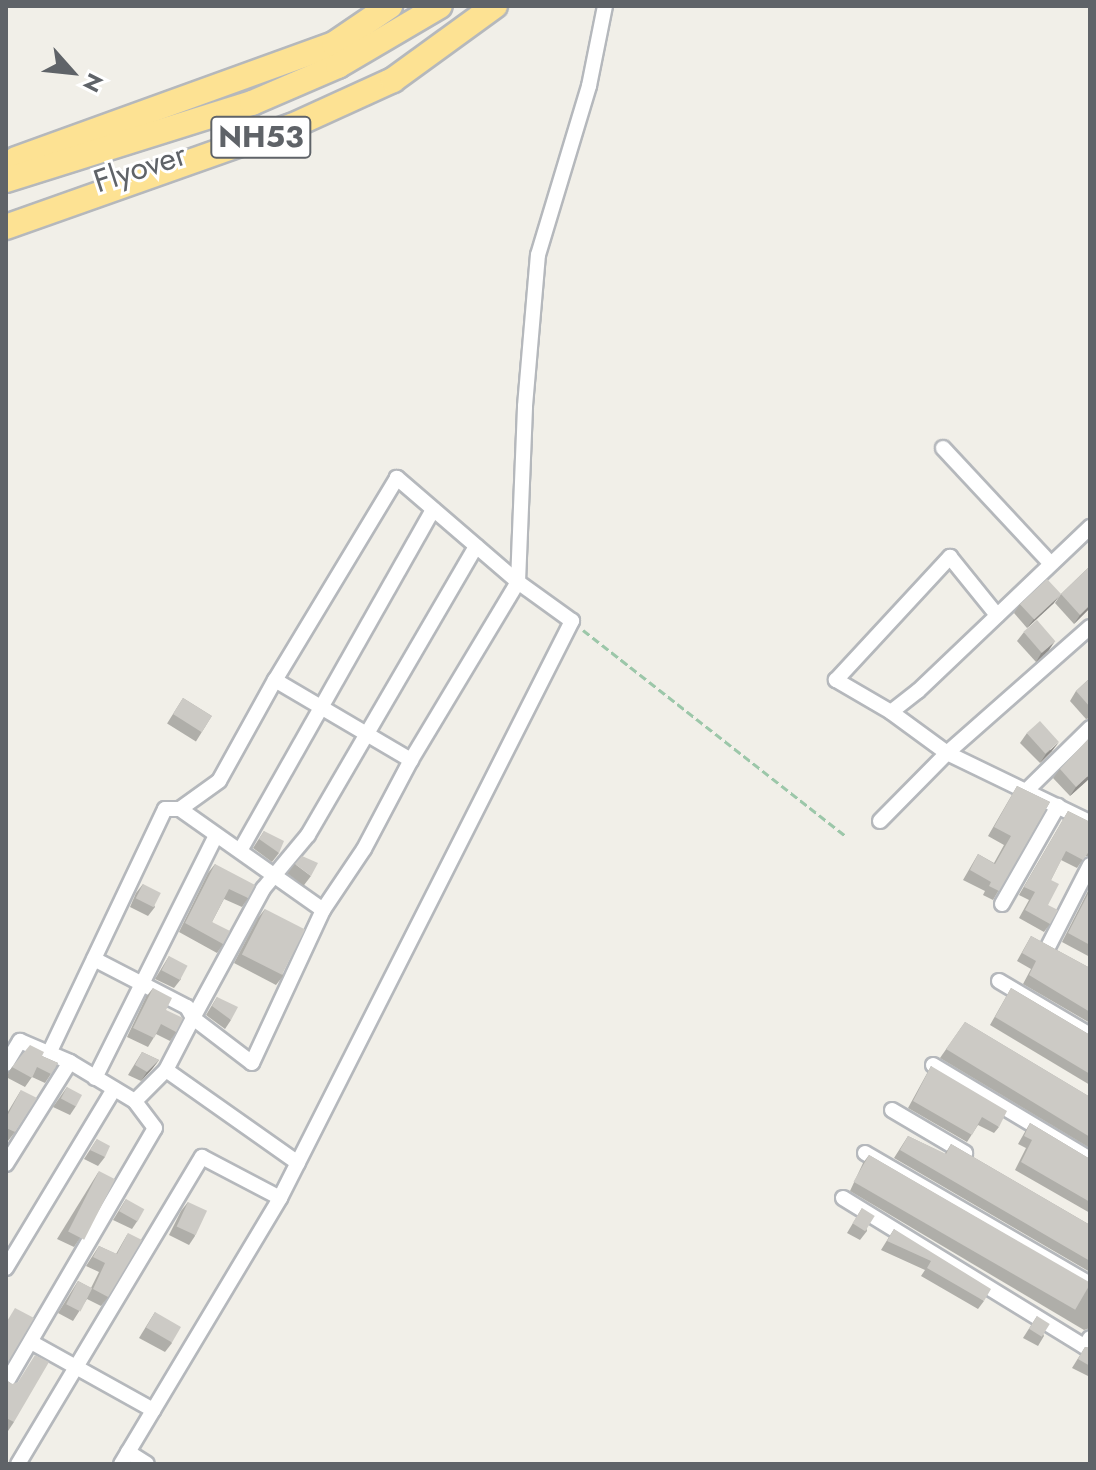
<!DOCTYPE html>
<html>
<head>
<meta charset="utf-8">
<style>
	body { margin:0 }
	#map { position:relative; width:1096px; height:1470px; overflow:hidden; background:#f1efe8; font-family:Jost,sans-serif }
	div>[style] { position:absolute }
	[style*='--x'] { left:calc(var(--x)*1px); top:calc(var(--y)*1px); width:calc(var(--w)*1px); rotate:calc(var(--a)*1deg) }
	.path>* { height:3px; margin-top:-1.5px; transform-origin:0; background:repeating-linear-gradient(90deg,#9cc7a9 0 8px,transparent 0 12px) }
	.roads { filter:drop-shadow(2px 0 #b5b8bc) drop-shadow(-2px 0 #b5b8bc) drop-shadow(0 2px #b5b8bc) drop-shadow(0 -2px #b5b8bc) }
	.street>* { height:14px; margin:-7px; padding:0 7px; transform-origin:7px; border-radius:7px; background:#fff }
	.highway>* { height:24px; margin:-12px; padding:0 12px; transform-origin:12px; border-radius:12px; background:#fde293 }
	.wall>* { inset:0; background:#afaea9; transform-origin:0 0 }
	.shaded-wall>* { inset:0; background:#8f8d8a }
	.building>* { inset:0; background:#cccac5; transform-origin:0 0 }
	span { translate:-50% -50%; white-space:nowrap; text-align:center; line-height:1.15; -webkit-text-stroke:6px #fff; paint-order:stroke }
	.shield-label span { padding:2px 6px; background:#fff; border:2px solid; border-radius:6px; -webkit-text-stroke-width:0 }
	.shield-label { font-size:30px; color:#5f6368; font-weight:700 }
	.street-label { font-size:32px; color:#5f6368 }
	.frame { position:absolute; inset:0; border:8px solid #5f6368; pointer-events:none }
	.north { position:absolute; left:32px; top:32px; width:80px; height:80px; -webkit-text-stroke:6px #fff; paint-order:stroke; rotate:117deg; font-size:22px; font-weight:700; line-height:32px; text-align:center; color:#5f6368 }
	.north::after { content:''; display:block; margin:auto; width:28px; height:36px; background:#5f6368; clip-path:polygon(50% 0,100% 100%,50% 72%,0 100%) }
</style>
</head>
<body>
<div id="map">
	<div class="path">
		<div style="--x:583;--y:630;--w:335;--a:38.1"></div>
	</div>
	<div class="roads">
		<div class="street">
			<div style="--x:943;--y:448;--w:158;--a:47"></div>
			<div style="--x:1090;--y:627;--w:191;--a:138.6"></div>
			<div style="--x:947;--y:753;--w:159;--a:25.8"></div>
			<div style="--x:275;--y:680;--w:158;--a:30.5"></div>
			<div style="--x:891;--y:712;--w:64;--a:-149.8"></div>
			<div style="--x:836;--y:680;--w:168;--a:-47.2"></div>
			<div style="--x:950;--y:557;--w:75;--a:51"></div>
			<div style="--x:1026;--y:791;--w:90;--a:-44.5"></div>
			<div style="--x:180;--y:809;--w:175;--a:35.2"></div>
			<div style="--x:880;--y:821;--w:95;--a:-45.4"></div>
			<div style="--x:947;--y:753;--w:69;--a:-143.8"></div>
			<div style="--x:891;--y:712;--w:34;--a:-38"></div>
			<div style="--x:918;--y:691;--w:238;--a:-43.6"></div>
			<div style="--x:241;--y:849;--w:390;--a:-60.5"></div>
			<div style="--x:1002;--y:904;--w:113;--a:-60.3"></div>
			<div style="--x:1048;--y:947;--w:92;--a:-62.9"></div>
			<div style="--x:94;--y:959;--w:105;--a:27.3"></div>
			<div style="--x:187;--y:1007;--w:13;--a:61"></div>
			<div style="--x:193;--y:1018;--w:147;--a:-61.5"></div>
			<div style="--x:263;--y:889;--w:70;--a:-50.2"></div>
			<div style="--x:308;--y:835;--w:334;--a:-59.8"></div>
			<div style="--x:999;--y:981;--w:106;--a:30.7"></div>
			<div style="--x:6;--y:1064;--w:27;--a:-59"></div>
			<div style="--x:20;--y:1041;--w:28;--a:23"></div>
			<div style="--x:933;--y:1065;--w:183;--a:30.9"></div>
			<div style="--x:95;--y:1078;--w:269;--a:-63.5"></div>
			<div style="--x:892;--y:1110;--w:85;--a:30.5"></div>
			<div style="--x:865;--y:1153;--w:260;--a:30.2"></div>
			<div style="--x:298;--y:1163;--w:161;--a:-144.8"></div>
			<div style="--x:166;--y:1070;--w:59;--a:-62.6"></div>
			<div style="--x:193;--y:1018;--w:74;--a:37.3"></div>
			<div style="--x:252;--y:1063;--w:169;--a:-65.1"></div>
			<div style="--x:323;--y:910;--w:73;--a:-56.1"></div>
			<div style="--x:364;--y:849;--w:101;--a:-62.2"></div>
			<div style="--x:411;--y:760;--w:208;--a:-59"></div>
			<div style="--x:518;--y:582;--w:176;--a:-87.7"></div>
			<div style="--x:525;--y:406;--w:152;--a:-85.1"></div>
			<div style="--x:538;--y:255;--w:177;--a:-73.2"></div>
			<div style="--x:589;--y:86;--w:82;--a:-78.7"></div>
			<div style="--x:6;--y:1164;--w:120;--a:-57.9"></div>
			<div style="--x:843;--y:1198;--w:284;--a:31.6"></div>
			<div style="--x:1085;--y:1347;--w:10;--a:-61"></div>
			<div style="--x:6;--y:1268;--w:209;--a:-58.9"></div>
			<div style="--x:31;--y:1342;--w:140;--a:29.1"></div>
			<div style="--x:6;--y:1383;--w:295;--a:-59.7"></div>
			<div style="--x:155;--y:1128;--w:34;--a:-127"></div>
			<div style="--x:128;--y:1452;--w:22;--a:32"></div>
			<div style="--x:18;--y:1464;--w:358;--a:-59.1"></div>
			<div style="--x:202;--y:1157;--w:88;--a:27.7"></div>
			<div style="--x:121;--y:1464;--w:310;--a:-59.1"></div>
			<div style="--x:280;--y:1198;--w:647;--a:-63.16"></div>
			<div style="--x:572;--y:621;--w:67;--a:-144.2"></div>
			<div style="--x:518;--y:582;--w:160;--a:-139.3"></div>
			<div style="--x:397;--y:478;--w:236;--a:121.1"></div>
			<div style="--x:275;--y:680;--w:115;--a:119"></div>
			<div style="--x:219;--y:781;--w:48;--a:144.3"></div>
			<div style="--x:180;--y:809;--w:15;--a:180"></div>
			<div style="--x:165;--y:809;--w:270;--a:115.4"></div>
			<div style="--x:49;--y:1053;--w:23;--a:23"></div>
			<div style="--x:70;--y:1062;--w:76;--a:31"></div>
			<div style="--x:135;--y:1101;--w:44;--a:-45"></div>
		</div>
		<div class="highway">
			<div style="--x:16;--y:159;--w:338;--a:-19.9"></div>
			<div style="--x:334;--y:44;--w:68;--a:-34.2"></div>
			<div style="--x:6;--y:180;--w:258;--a:-17.4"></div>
			<div style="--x:252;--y:103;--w:94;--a:-23.3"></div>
			<div style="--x:338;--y:66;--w:118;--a:-30.5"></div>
			<div style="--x:6;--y:227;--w:303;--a:-19.5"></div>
			<div style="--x:292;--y:126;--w:111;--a:-24.5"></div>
			<div style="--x:393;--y:80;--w:126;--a:-36"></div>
		</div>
	</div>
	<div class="wall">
		<div style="clip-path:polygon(1090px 566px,1090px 608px,1074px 624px,1055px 603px,1061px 594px)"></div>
		<div style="clip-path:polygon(1054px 603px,1027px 628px,1014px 613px,1020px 604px)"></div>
		<div style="clip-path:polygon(1024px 632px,1049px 650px,1036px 662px,1017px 641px)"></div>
		<div style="clip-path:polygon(1090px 678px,1090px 718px,1086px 719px,1070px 701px,1076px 691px)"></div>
		<div style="left:183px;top:698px;width:34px;height:30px;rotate:32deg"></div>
		<div style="clip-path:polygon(1027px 733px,1052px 751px,1040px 763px,1020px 743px)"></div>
		<div style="clip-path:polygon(1060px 769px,1090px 778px,1070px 796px,1053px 778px)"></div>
		<div style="clip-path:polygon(1017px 786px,1050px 802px,993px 900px,983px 895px,985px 891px,963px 880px,978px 854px,994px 863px,1004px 845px,988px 836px)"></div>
		<div style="clip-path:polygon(1068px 811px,1090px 822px,1090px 856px,1085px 856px,1077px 868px,1061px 860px,1051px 880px,1048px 905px,1050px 924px,1044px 932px,1019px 918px,1029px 900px,1019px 895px)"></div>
		<div style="clip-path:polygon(264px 831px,279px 853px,272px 862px,253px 848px)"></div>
		<div style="clip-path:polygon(215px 864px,248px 898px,242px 907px,224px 899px,212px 922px,223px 944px,217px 953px,179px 932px,208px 873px)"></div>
		<div style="left:295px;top:864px;width:20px;height:12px;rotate:37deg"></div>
		<div style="clip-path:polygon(143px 884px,155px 907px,148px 916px,130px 907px,136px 893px)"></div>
		<div style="clip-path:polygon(1090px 887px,1090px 957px,1062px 942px)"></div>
		<div style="clip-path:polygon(265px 909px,283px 976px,276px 985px,234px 963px,258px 918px)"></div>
		<div style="clip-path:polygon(1031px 936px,1090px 968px,1090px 1023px,1023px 984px,1031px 969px,1017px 961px)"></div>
		<div style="clip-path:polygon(169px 956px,181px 979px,174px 988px,155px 979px)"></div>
		<div style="clip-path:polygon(153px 988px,166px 1010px,176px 1032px,170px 1041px,156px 1034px,148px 1047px,127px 1037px,146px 997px)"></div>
		<div style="clip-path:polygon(1011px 988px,1090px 1035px,1090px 1085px,990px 1025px)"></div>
		<div style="clip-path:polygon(217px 997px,231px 1020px,225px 1029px,206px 1015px)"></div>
		<div style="clip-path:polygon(965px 1022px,1090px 1097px,1090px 1148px,940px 1058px)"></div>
		<div style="clip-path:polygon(142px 1052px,159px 1060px,152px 1069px,141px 1081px,128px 1075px)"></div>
		<div style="clip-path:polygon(42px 1056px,58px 1063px,45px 1083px,32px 1077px,25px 1087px,6px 1077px,12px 1067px)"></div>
		<div style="clip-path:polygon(931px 1066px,999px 1127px,994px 1133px,978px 1125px,967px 1142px,908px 1108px)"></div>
		<div style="clip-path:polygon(67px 1087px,76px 1106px,70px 1115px,53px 1107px)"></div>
		<div style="clip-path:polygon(21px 1090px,15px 1132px,8px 1141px,6px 1140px,6px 1115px)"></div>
		<div style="clip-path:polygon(1030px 1123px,1090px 1159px,1090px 1213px,1015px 1170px,1026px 1148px,1018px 1144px)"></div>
		<div style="clip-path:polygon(908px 1136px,945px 1154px,951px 1144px,1090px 1225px,1090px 1272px,894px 1158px)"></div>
		<div style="clip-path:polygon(97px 1139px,105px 1157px,98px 1166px,84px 1159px)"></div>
		<div style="clip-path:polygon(869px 1155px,1090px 1284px,1090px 1328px,1084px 1330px,850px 1191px,863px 1163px)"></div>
		<div style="clip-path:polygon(99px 1171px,80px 1238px,74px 1247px,57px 1239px)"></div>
		<div style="clip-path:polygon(126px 1199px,138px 1220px,132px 1229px,113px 1220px)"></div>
		<div style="clip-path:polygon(188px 1202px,195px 1236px,189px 1245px,169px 1235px,181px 1211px)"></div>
		<div style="clip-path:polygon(862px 1208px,867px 1231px,860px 1240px,847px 1233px)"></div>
		<div style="clip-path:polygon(894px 1229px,984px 1301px,978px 1309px,921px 1276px,925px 1270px,881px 1250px)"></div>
		<div style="clip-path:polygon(128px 1233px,108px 1297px,101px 1306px,87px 1299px,73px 1321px,58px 1313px,78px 1281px,91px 1288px,99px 1272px,86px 1266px,99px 1246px,116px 1254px)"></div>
		<div style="clip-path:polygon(155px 1312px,172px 1343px,165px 1352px,139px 1338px)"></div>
		<div style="clip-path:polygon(1037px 1316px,1044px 1336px,1038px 1346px,1023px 1338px)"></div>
		<div style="clip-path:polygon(1085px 1347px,1090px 1348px,1090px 1377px,1072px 1368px)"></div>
		<div style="clip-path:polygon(6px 1380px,12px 1384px,14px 1422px,8px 1431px,6px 1430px)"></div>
	</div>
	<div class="shaded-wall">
		<div style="clip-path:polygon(1061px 594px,1054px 603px,1027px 628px,1034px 619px)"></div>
		<div style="clip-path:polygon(1090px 605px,1090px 608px,1074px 624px,1080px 615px)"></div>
		<div style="clip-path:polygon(1055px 641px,1049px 650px,1036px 662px,1042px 652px)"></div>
		<div style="clip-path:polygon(1059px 742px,1052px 751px,1040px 763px,1046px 754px)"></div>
		<div style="clip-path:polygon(1090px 774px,1090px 778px,1070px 796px,1076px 787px)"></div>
		<div style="clip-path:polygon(159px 1060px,152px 1069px,141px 1081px,147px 1072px)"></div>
	</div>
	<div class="building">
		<div style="clip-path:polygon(1090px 566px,1090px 605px,1080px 615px,1061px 594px)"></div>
		<div style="left:1047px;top:579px;width:21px;height:37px;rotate:47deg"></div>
		<div style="left:1037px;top:620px;width:28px;height:18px;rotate:49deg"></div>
		<div style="clip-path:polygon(1090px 678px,1090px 707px,1076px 691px)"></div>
		<div style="left:183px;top:698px;width:34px;height:19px;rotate:32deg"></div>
		<div style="left:1040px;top:721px;width:28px;height:18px;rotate:48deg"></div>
		<div style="clip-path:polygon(1090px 737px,1090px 774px,1076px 787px,1060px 769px)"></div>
		<div style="clip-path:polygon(1017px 786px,1050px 802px,999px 891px,989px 886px,991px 882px,970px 870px,978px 854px,995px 864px,1011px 836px,994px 827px)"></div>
		<div style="clip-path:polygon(1068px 811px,1090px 822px,1090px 850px,1083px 860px,1066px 851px,1051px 880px,1059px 884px,1048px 905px,1058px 910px,1050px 924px,1025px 910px,1035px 892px,1024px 887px)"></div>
		<div style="clip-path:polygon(264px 831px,284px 841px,279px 853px,259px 839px)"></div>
		<div style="clip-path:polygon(302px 856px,318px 863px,311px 876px,295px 864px)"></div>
		<div style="clip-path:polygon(215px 864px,255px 885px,248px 898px,229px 889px,212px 922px,230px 931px,223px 944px,185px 923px)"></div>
		<div style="left:143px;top:884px;width:20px;height:16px;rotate:27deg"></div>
		<div style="clip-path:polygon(1090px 890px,1090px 945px,1068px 933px)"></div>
		<div style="left:265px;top:909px;width:45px;height:51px;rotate:27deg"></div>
		<div style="clip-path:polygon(1031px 936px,1090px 968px,1090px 1012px,1029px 975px,1036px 961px,1022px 953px)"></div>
		<div style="left:169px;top:956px;width:21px;height:16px;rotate:28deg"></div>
		<div style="clip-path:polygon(153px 988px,172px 998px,166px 1010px,183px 1018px,176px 1032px,161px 1024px,154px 1038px,133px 1028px)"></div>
		<div style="clip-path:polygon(1011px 988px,1090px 1035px,1090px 1074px,995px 1017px)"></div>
		<div style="clip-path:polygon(217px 997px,238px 1007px,231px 1020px,212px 1006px)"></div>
		<div style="clip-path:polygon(965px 1022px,1090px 1097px,1090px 1137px,946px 1049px)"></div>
		<div style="clip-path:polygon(30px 1045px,44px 1052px,42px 1056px,58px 1063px,51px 1074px,37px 1067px,32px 1078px,12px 1067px)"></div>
		<div style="clip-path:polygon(142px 1052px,159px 1060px,147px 1072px,135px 1065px)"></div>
		<div style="clip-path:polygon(931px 1066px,1007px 1111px,999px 1127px,982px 1117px,972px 1135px,913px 1101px)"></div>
		<div style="left:67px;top:1087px;width:17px;height:13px;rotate:28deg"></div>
		<div style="clip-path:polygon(21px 1090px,37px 1098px,15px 1132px,6px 1128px,6px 1118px)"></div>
		<div style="clip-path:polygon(1030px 1123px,1090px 1159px,1090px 1202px,1021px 1162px,1032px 1140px,1024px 1136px)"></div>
		<div style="clip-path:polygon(908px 1136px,946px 1154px,951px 1144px,1090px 1225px,1090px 1261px,900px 1150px)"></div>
		<div style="clip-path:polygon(97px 1139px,110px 1146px,105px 1157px,90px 1150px)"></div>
		<div style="left:869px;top:1155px;width:256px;height:31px;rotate:30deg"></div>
		<div style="left:99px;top:1171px;width:18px;height:68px;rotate:27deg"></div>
		<div style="left:126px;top:1199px;width:21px;height:14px;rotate:29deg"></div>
		<div style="left:188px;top:1202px;width:21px;height:27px;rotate:25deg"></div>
		<div style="left:862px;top:1208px;width:15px;height:18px;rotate:32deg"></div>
		<div style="clip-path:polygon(894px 1229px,991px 1289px,984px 1301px,927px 1268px,931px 1261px,887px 1241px)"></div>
		<div style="clip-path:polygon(128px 1233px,142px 1240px,108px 1297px,93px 1289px,105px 1263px,93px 1257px,99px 1246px,117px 1254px)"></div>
		<div style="left:78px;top:1281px;width:16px;height:26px;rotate:27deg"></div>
		<div style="clip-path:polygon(15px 1308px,34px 1318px,6px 1365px,6px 1323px)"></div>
		<div style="left:155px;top:1312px;width:30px;height:18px;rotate:30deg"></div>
		<div style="left:1037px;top:1316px;width:15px;height:15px;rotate:32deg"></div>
		<div style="clip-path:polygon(1085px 1347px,1090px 1348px,1090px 1366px,1078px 1359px)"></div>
		<div style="clip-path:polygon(35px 1355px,49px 1362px,14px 1422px,6px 1418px,6px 1388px,8px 1383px,6px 1382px,6px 1380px,12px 1384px,18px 1382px)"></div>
	</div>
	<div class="shield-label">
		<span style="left:261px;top:137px">NH53</span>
	</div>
	<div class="street-label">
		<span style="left:140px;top:168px;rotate:-18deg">Flyover</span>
	</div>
	<div class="frame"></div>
	<div class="north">N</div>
</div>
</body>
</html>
